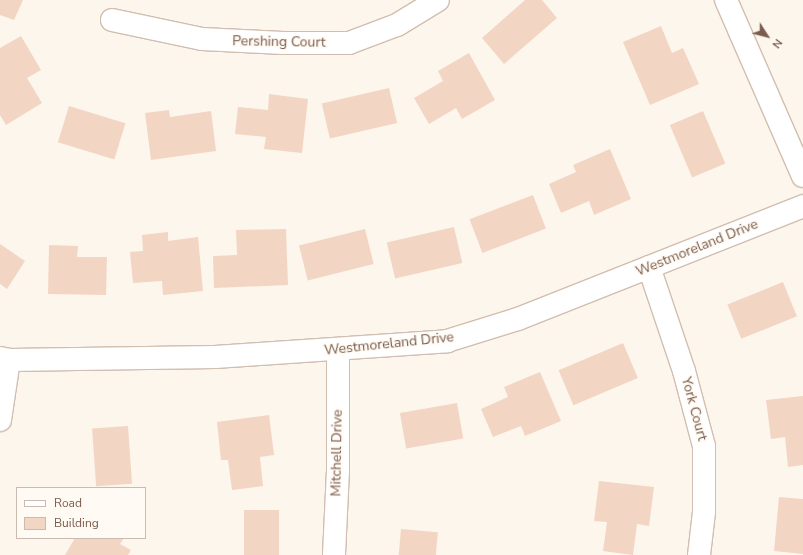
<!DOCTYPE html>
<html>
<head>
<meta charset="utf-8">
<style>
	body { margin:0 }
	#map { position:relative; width:803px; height:555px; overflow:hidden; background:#fdf6ec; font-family:"Nunito Sans",sans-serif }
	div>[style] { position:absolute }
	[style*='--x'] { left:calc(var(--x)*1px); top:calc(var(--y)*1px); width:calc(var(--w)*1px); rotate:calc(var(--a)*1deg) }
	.building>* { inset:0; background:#f3d5c3; transform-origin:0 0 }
	.roads { filter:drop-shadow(1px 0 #d1beb0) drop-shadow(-1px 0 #d1beb0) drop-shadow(0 1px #d1beb0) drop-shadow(0 -1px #d1beb0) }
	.minor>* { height:22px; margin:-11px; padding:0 11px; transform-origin:11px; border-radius:11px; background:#fff }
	span { translate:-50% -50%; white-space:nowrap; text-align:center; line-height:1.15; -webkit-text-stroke:3px #fffaf3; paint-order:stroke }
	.street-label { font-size:14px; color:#7a5c4d }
	.legend { position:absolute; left:16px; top:487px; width:130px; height:52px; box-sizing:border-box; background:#fffaf3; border:1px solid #cabbb1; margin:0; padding:5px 7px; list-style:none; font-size:12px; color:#7a5c4d }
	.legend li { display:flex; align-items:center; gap:8px; height:20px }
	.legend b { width:20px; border:1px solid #cabbb1 }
	.north { position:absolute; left:747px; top:16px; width:40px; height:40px; -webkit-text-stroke:3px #fffaf3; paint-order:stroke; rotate:126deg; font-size:11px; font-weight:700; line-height:16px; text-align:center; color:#7a5c4d }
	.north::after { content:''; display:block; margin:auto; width:14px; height:18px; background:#7a5c4d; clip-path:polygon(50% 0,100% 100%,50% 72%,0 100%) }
</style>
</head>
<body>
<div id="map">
	<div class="building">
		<div style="clip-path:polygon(0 0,23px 0,14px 20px,0 15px)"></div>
		<div style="clip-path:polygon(525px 0,542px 0,557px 18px,504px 64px,482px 38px)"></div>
		<div style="clip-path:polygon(661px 26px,672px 53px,683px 48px,699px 84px,650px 105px,623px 42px)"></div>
		<div style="clip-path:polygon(21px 36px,41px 70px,27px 78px,42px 103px,6px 125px,0 115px,0 48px)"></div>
		<div style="clip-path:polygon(469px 53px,495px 100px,462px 119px,456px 108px,429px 124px,414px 98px,443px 81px,438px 71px)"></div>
		<div style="left:389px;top:88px;width:36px;height:69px;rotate:77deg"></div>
		<div style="clip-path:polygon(269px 94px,308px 99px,302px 153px,264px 149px,266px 137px,235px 134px,238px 107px,268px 110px)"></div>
		<div style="left:69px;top:106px;width:59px;height:38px;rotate:17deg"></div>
		<div style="clip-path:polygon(169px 110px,170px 117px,211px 111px,216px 151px,151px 160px,145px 113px)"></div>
		<div style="left:703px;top:111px;width:57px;height:36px;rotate:67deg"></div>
		<div style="clip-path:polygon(610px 149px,631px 199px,594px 215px,589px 201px,561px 213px,549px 184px,576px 172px,573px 165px)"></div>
		<div style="left:533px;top:195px;width:36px;height:68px;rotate:69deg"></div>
		<div style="left:454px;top:227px;width:37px;height:69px;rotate:77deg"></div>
		<div style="clip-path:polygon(286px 229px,288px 285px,214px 288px,213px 256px,237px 255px,236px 230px)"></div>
		<div style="left:365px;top:229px;width:36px;height:68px;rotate:76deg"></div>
		<div style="clip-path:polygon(168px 232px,168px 241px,198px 237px,203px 291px,163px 295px,162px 281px,133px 283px,130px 252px,143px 251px,142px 235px)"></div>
		<div style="clip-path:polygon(0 244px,25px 261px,7px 289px,0 284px)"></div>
		<div style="clip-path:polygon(49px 245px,78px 246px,77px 257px,107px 257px,106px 295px,48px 294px)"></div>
		<div style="left:783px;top:282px;width:37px;height:60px;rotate:68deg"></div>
		<div style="left:623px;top:343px;width:38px;height:70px;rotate:67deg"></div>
		<div style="clip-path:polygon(540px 372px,561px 421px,525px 436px,521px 426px,493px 437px,481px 409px,508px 397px,504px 387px)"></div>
		<div style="clip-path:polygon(803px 396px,803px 465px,788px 467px,785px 437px,771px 439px,766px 400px)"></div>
		<div style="left:457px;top:403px;width:36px;height:58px;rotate:80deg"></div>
		<div style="clip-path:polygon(269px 415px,274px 455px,260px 457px,263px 486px,232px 490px,228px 460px,221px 460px,217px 422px)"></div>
		<div style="left:128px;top:426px;width:58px;height:36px;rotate:86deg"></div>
		<div style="clip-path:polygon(599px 481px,654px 487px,649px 526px,637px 524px,633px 555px,603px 551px,607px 522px,594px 521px)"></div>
		<div style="clip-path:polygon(779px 497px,803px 499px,803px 554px,774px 551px)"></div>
		<div style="left:244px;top:510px;width:35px;height:45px"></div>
		<div style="left:401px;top:529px;width:37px;height:26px;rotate:5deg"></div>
		<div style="clip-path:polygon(75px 538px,124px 538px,120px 544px,131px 550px,128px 555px,65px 555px)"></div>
	</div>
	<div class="roads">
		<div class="minor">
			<div style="--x:726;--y:0;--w:192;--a:66.4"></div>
			<div style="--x:112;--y:20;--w:92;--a:11.9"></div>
			<div style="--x:202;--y:39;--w:81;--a:2.8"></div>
			<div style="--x:283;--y:43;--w:66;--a:0"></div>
			<div style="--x:349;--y:43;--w:51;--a:-20.6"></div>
			<div style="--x:397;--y:25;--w:48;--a:-31.4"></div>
			<div style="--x:649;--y:267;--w:110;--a:71.4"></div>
			<div style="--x:684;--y:371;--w:78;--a:75.1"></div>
			<div style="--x:704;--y:446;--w:66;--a:90"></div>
			<div style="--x:704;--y:512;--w:43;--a:96.6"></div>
			<div style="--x:0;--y:358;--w:9;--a:13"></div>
			<div style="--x:9;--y:360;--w:206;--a:-0.8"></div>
			<div style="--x:215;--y:357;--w:233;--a:-3.9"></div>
			<div style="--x:447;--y:341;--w:74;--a:-17.2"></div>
			<div style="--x:518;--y:319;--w:307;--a:-21.6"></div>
			<div style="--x:0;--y:420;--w:61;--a:-81.5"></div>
			<div style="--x:334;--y:555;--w:84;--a:-87.3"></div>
			<div style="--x:338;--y:471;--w:121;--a:-90"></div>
		</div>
	</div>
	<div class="street-label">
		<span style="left:279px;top:42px;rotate:1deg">Pershing Court</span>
		<span style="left:697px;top:248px;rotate:-22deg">Westmoreland Drive</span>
		<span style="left:389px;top:344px;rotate:-6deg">Westmoreland Drive</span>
		<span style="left:694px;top:409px;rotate:75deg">York Court</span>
		<span style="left:337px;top:453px;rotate:-89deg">Mitchell Drive</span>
	</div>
	<ul class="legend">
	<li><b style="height:5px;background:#fff"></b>Road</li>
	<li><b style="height:11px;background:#f3d5c3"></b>Building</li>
	</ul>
	<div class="north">N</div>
</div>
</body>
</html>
